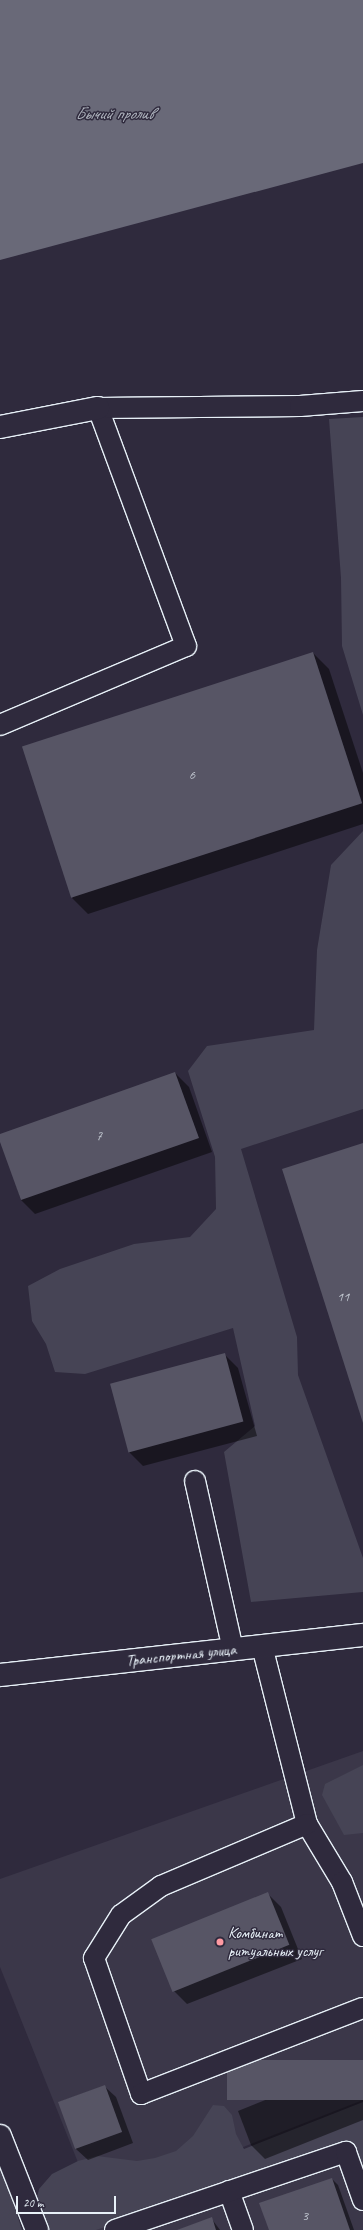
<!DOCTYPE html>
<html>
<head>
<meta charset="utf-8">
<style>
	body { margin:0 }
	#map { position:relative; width:363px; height:2230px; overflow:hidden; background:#2f2a3d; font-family:Caveat,sans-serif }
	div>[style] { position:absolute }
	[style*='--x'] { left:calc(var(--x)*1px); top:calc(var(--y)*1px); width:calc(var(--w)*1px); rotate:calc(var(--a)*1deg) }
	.built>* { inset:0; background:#3b3749 }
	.green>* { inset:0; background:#464455 }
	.water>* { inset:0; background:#696978 }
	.shadow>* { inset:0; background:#0007 }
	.building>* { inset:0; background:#575565; transform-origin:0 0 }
	.roads { filter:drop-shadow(1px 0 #e8f1f8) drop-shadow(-1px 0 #e8f1f8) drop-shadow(0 1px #e8f1f8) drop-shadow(0 -1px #e8f1f8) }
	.lane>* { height:20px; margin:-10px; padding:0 10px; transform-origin:10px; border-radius:10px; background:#2f2a3d }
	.street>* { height:22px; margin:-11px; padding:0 11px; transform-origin:11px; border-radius:11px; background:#2f2a3d }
	.dots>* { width:11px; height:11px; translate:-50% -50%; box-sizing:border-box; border:2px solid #2f2a3d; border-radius:50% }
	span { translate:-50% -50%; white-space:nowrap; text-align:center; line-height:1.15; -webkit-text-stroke:3px #2f2a3d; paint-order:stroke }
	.number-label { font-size:14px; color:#c4cad3 }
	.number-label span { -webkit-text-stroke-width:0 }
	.street-label { font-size:16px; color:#e8f1f8 }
	.poi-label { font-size:16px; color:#e8f1f8 }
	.left { translate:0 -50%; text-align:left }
	.water-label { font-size:17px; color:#afb4be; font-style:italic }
	.scale { position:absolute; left:16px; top:2196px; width:100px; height:18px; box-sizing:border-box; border:2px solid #e8f1f8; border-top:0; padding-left:5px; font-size:12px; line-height:14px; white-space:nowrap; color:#e8f1f8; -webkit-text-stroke:3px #2f2a3d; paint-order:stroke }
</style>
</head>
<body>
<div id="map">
	<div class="built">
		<div style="clip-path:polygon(363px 1751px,363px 2100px,95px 2205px,0 1967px,0 1879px)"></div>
		<div style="clip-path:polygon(363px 2128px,363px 2230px,69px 2230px)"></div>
	</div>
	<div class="green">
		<div style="clip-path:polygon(363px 417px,363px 715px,342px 646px,341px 578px,329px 419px)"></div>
		<div style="clip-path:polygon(363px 831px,363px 1109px,241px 1149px,297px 1337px,298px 1375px,363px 1558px,363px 1592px,251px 1602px,224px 1452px,255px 1426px,233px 1328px,85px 1374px,55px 1372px,46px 1344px,32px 1321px,28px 1286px,60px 1269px,134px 1244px,190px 1237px,216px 1209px,215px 1157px,188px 1071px,207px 1046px,314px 1030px,317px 950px,331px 865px)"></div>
		<div style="clip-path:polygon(363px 1765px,363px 1833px,344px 1835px,322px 1795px,325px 1784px)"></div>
		<div style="clip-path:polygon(363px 2102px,363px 2176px,351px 2142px,96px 2230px,43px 2230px,35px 2205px,39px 2189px,52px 2174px,78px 2161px,97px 2156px,137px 2161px,155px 2158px,176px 2151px,193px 2136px,213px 2105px,224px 2106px,232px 2115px,236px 2134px,244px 2149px)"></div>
		<div style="clip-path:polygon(0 2168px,13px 2202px,22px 2230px,0 2230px)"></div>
	</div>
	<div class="water">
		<div style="clip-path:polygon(0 0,363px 0,363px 163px,0 260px)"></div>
	</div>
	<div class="shadow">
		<div style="clip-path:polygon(313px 653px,329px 669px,363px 773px,363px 824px,88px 914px,72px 898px)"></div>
		<div style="clip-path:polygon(175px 1073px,189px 1087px,212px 1152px,35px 1214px,21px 1200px,0 1135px)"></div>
		<div style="clip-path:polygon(224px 1354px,238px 1368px,257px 1436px,143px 1466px,129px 1452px)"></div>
		<div style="clip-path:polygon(267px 1893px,281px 1907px,302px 1959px,187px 2004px,173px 1990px)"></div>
		<div style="clip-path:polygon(363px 2061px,363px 2120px,265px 2159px,251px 2145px,238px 2111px)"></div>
		<div style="clip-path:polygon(104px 2086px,116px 2097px,133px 2143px,88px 2160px,76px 2149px,59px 2102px)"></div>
		<div style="clip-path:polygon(332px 2179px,338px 2185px,354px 2230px,270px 2230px)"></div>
		<div style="clip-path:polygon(211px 2218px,220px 2230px,179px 2230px)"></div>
	</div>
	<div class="building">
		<div style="left:313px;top:652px;width:159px;height:306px;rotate:72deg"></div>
		<div style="clip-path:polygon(175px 1072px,199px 1138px,21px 1200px,0 1142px,0 1134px)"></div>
		<div style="clip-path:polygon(363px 1143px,363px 1423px,282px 1169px)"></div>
		<div style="left:225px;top:1353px;width:71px;height:119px;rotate:75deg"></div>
		<div style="left:268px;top:1892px;width:57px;height:126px;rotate:68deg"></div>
		<div style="left:363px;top:2060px;width:40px;height:136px;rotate:90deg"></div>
		<div style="left:105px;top:2085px;width:50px;height:50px;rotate:70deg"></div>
		<div style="clip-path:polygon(332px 2178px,350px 2230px,269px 2230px,259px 2203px)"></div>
		<div style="clip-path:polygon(212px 2217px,216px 2230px,177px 2230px)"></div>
	</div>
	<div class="roads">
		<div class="lane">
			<div style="--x:0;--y:725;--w:202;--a:-23"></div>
			<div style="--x:186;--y:646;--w:254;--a:-110.3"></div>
			<div style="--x:98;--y:408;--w:202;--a:-0.6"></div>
			<div style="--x:300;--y:406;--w:63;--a:-4.5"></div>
			<div style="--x:195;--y:1481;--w:172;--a:77.3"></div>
			<div style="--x:262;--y:1646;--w:184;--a:75.8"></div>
			<div style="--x:307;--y:1824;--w:68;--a:58.9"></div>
			<div style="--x:342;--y:1882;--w:58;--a:68.7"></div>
			<div style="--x:307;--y:1824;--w:159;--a:157"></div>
			<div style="--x:161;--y:1886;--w:49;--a:144.1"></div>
			<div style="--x:121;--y:1915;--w:51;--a:122.1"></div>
			<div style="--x:94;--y:1958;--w:144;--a:70.9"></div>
			<div style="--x:141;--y:2094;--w:238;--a:-21.2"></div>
			<div style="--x:229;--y:2191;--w:41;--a:70.3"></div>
			<div style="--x:115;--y:2230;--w:244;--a:-18.7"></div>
			<div style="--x:346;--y:2152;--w:51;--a:70.5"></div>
		</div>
		<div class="street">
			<div style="--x:0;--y:427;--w:100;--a:-11"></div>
			<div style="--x:0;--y:1675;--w:365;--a:-6.3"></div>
			<div style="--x:0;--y:2136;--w:101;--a:68.5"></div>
		</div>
	</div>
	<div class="dots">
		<div style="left:220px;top:1942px;background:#ff9aa2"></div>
	</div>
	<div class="number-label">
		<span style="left:192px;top:775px">6</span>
		<span style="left:99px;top:1136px">7</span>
		<span style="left:343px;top:1297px">11</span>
		<span style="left:305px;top:2216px">3</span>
	</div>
	<div class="street-label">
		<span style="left:181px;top:1655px;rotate:-6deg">Транспортная улица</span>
	</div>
	<div class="poi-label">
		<span class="left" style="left:228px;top:1942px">Комбинат<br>ритуальных услуг</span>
	</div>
	<div class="water-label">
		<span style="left:114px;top:114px">Бычий пролив</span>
	</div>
	<div class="scale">20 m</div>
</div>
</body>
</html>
